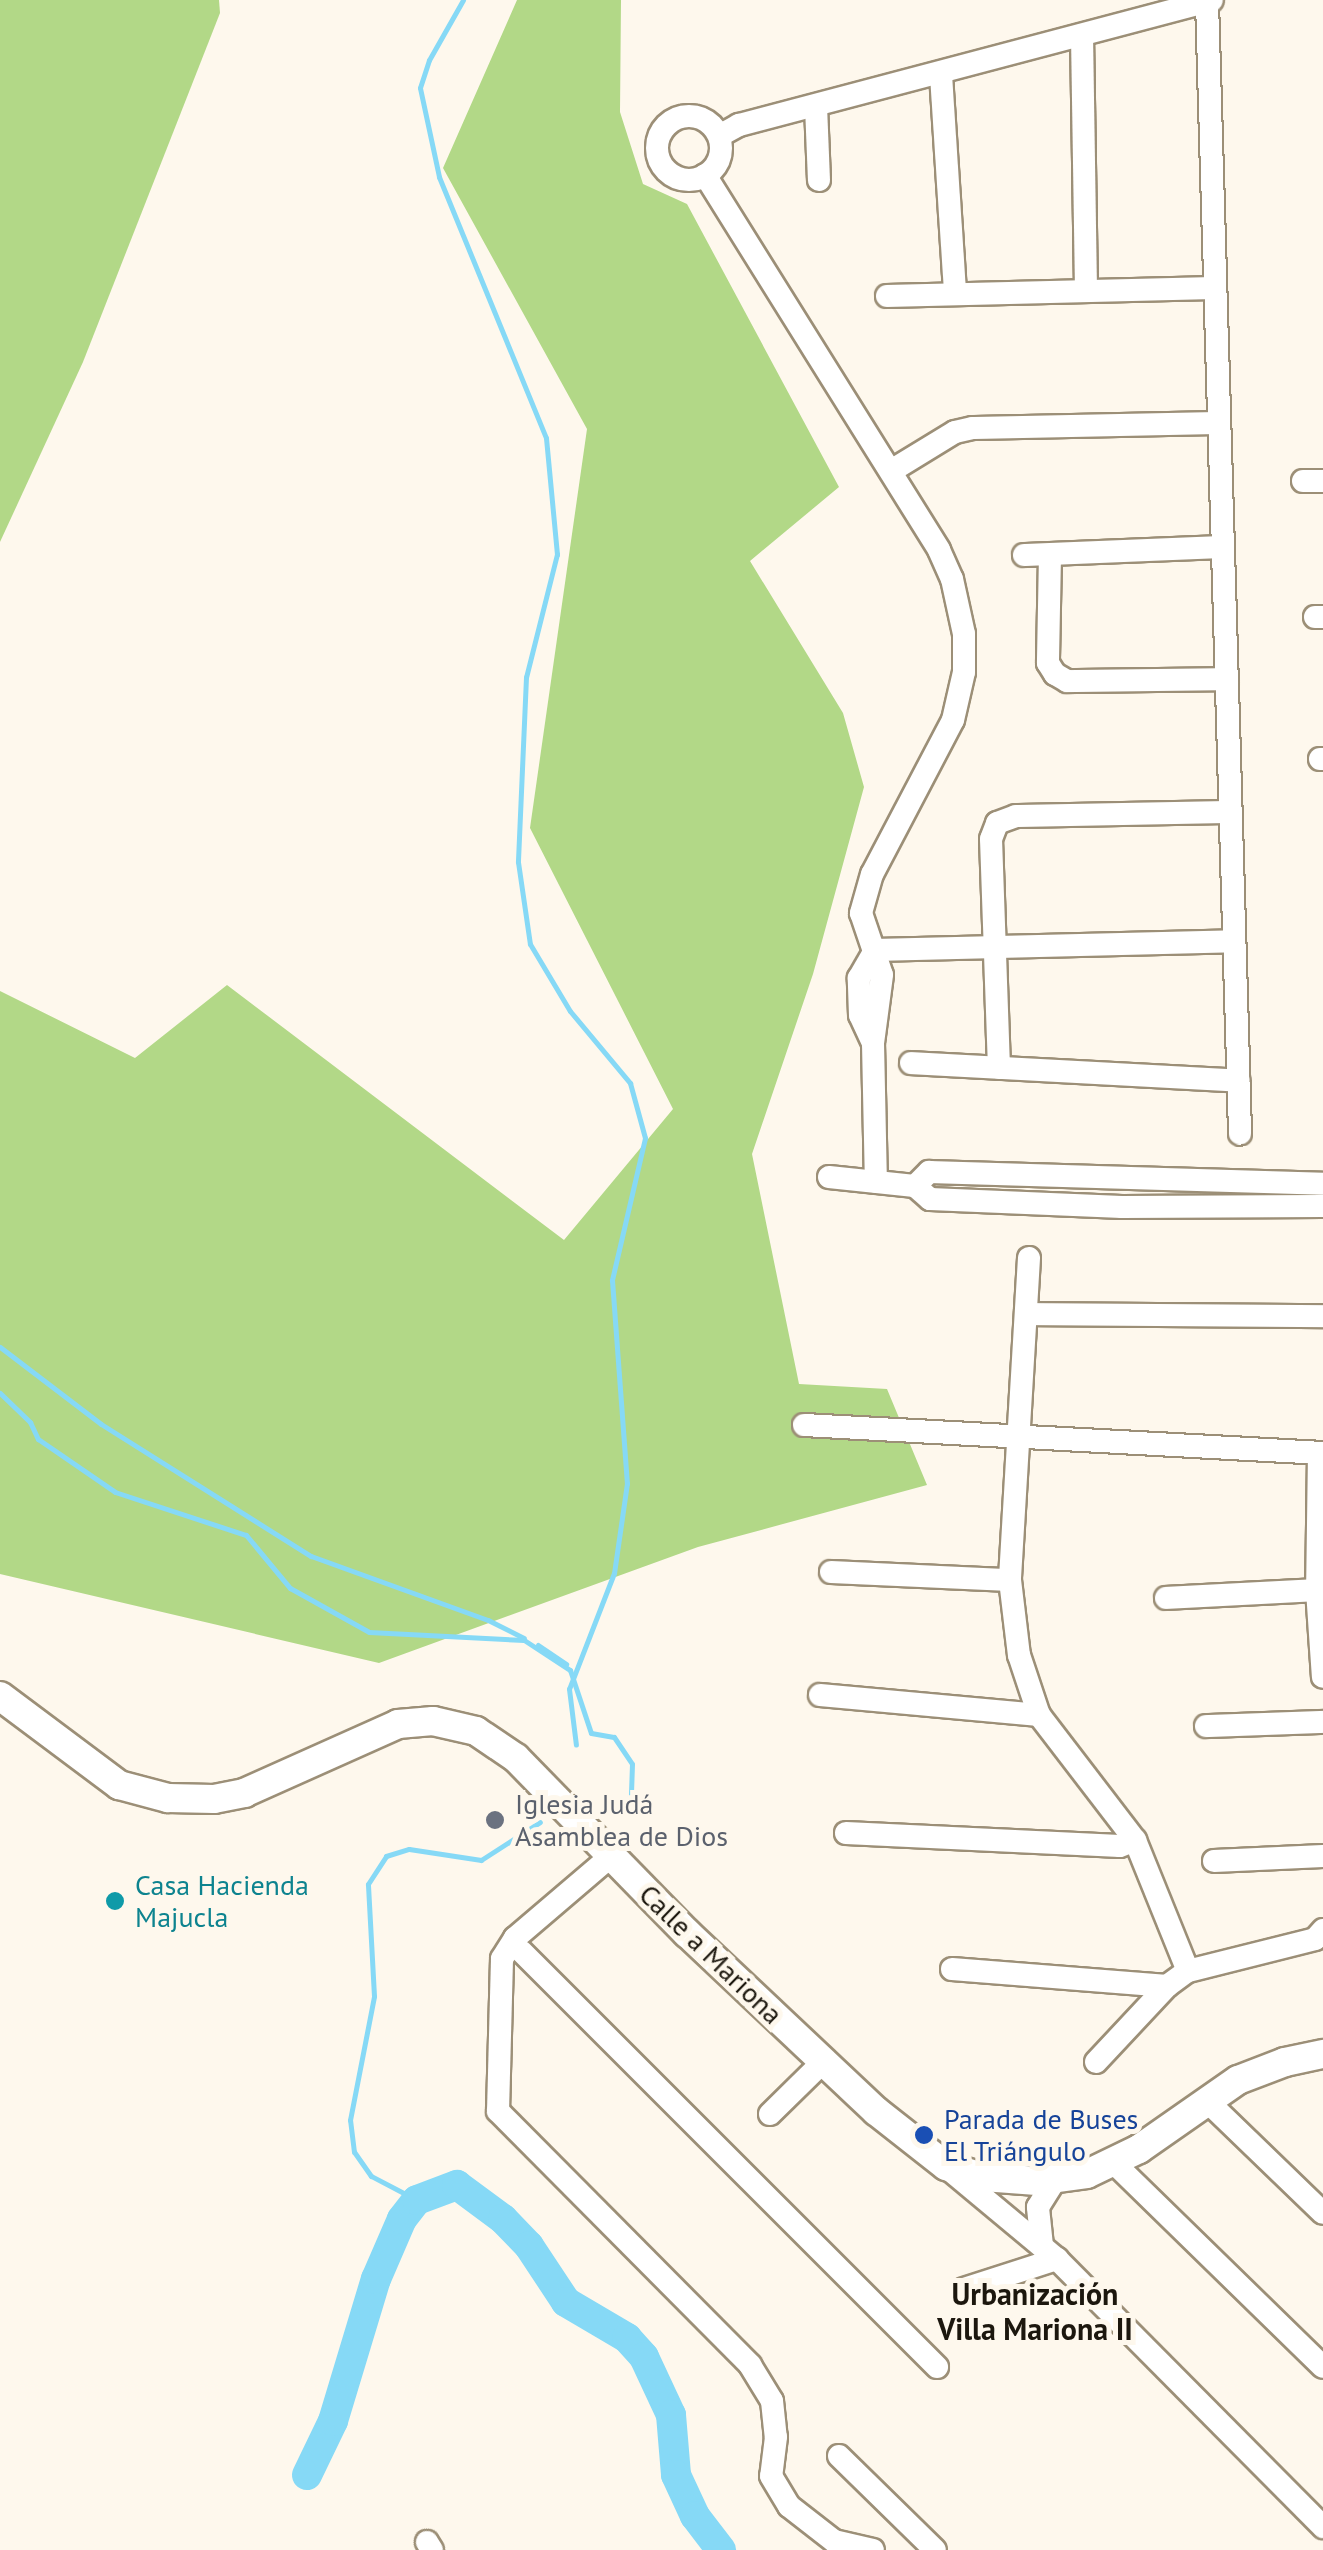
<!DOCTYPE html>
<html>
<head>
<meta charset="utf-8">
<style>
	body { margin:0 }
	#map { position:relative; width:1323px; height:2550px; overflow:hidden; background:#fef8ed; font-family:"PT Sans",sans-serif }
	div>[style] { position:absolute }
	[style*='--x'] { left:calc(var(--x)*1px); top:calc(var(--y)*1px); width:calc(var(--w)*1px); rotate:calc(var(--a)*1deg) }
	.forest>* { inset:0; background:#b2d887 }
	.stream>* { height:5px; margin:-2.5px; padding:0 2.5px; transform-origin:2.5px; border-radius:2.5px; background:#86d9f6 }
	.river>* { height:30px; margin:-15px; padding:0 15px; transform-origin:15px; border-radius:15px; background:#86d9f6 }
	.roads { filter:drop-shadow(2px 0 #9c8f77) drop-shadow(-2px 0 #9c8f77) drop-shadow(0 2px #9c8f77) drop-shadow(0 -2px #9c8f77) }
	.minor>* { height:22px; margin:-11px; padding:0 11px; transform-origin:11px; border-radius:11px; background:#fff }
	.minor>.ring { margin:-11px; padding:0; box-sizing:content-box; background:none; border:22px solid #fff; border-radius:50% }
	.major>* { height:28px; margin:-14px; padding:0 14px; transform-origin:14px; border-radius:14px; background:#fff }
	.dots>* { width:28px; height:28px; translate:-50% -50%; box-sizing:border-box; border:5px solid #fef8ed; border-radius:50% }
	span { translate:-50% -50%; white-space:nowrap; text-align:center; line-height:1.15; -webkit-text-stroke:10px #fef8ed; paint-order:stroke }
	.worship-label { font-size:28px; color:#5b616d }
	.left { translate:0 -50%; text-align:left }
	.culture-label { font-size:28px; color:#0d838f }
	.street-label { font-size:28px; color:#1c170e }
	.transit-label { font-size:28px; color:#164399 }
	.neighbourhood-label { font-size:30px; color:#1c170e; font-weight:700 }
</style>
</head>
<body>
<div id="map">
	<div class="forest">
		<div style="clip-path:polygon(0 0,219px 0,220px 13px,83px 362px,0 542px)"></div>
		<div style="clip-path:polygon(517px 0,621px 0,620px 112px,643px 184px,687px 204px,839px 487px,750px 561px,843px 713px,864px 787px,813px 974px,752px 1154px,799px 1384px,887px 1389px,927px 1485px,698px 1547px,379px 1663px,0 1574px,0 991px,135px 1058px,227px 985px,564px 1240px,673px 1109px,530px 828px,587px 429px,443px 168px)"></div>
	</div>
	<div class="stream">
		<div style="--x:463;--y:0;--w:69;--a:119.5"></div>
		<div style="--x:429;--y:60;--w:29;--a:108"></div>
		<div style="--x:420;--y:88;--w:91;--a:77.9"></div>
		<div style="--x:439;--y:177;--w:282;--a:67.7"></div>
		<div style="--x:546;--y:438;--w:117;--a:84.6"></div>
		<div style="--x:557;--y:554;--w:127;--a:104.1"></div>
		<div style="--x:526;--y:677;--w:185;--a:92.5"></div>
		<div style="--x:518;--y:862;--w:83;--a:81.7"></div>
		<div style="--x:530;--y:944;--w:78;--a:59.2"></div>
		<div style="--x:570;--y:1011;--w:94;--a:50.2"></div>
		<div style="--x:630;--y:1083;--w:57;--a:74.7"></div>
		<div style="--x:645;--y:1138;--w:146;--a:103.1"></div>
		<div style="--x:612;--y:1280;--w:204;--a:85.8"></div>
		<div style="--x:627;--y:1483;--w:91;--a:98.2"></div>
		<div style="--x:614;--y:1573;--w:124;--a:111.2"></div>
		<div style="--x:569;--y:1689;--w:56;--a:82.9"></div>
		<div style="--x:0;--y:1347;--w:127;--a:37.3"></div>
		<div style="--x:101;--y:1424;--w:248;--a:32.2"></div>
		<div style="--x:311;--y:1556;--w:188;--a:19.9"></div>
		<div style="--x:488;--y:1620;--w:40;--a:26.6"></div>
		<div style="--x:0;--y:1393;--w:42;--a:44"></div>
		<div style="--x:30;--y:1422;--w:19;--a:65"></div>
		<div style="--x:38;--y:1439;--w:93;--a:34.5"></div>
		<div style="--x:115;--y:1492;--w:138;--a:18.2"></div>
		<div style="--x:246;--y:1535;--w:69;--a:50.3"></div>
		<div style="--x:290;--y:1588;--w:90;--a:29.1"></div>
		<div style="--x:369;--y:1632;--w:155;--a:3"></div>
		<div style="--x:524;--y:1640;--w:55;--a:33.1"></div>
		<div style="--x:570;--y:1670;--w:66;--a:71.6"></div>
		<div style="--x:591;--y:1733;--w:23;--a:10"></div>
		<div style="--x:614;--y:1737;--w:32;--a:56"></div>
		<div style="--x:632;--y:1764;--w:30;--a:92"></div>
		<div style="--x:538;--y:1645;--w:34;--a:34"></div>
		<div style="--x:417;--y:2200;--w:52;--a:-152.4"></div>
		<div style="--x:371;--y:2176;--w:29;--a:-125"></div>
		<div style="--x:354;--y:2152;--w:32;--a:-97"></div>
		<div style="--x:350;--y:2120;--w:126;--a:-79"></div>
		<div style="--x:374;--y:1996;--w:112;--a:-93.1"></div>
		<div style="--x:368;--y:1884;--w:33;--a:-57"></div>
		<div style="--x:386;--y:1856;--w:24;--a:-17"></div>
		<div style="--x:409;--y:1849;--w:73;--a:8.7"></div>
		<div style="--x:481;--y:1860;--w:70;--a:-32.8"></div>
	</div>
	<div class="river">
		<div style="--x:307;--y:2475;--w:60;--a:-64.3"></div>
		<div style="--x:333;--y:2421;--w:148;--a:-73.2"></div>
		<div style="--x:376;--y:2279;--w:65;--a:-66.6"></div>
		<div style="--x:402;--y:2219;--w:24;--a:-52"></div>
		<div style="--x:417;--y:2200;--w:43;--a:-20.6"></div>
		<div style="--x:457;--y:2185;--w:57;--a:36.5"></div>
		<div style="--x:503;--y:2219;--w:37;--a:46"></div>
		<div style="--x:529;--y:2246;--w:67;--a:56.5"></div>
		<div style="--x:566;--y:2302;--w:71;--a:30.5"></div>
		<div style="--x:627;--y:2338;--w:25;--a:48"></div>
		<div style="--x:644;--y:2357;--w:64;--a:65"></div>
		<div style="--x:671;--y:2415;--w:60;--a:85.2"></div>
		<div style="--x:676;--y:2475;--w:45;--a:65.1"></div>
		<div style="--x:695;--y:2516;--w:43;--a:52.6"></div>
	</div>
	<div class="roads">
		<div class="minor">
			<div style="--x:1207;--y:1;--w:1133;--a:88.33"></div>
			<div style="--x:1082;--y:35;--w:254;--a:89.1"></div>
			<div style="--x:941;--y:75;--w:218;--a:86.3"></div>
			<div style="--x:816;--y:106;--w:74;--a:87.7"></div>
			<div class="ring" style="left:657px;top:116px;width:42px;height:42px"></div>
			<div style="--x:719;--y:136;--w:23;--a:-29"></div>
			<div style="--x:739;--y:125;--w:489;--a:-14.8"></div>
			<div style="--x:705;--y:175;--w:442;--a:58"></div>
			<div style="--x:939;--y:550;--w:32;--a:66"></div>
			<div style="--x:952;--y:579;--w:56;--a:77.7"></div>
			<div style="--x:964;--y:634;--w:38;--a:90"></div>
			<div style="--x:964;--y:672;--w:49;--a:102.9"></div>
			<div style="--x:953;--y:720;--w:174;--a:117.7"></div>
			<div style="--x:872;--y:874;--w:41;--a:105.8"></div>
			<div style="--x:861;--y:913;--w:65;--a:71.3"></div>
			<div style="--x:882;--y:975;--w:69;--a:97.5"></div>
			<div style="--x:873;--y:1043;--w:139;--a:88.8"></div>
			<div style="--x:887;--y:296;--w:326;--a:-1.4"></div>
			<div style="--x:891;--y:471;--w:75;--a:-31.4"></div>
			<div style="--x:955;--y:432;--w:18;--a:-13"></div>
			<div style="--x:973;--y:428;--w:245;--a:-1.2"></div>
			<div style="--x:1303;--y:481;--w:20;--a:0"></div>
			<div style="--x:1024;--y:555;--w:199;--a:-2.3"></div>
			<div style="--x:1050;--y:555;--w:108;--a:91.1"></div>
			<div style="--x:1048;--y:663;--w:13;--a:58"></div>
			<div style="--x:1055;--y:674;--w:14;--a:30"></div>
			<div style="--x:1067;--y:681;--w:160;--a:-0.7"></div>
			<div style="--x:1315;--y:617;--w:8;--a:0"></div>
			<div style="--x:1320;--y:759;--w:3;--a:0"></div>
			<div style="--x:875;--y:950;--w:359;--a:-1.4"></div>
			<div style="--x:873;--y:1043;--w:31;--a:-115"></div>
			<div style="--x:860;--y:1015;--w:37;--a:-92"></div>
			<div style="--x:859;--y:978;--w:32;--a:-60"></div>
			<div style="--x:911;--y:1063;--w:328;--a:3.1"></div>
			<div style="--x:999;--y:1068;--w:229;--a:-92"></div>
			<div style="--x:991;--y:839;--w:17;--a:-69"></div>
			<div style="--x:997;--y:823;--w:20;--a:-20"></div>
			<div style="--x:1016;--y:816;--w:213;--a:-1.1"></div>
			<div style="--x:829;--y:1177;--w:86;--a:6"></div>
			<div style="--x:915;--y:1186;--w:20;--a:41"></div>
			<div style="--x:930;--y:1199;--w:192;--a:2.4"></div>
			<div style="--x:1122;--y:1207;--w:201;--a:-0.3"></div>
			<div style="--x:915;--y:1186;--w:20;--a:-45"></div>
			<div style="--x:929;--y:1172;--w:394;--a:1.7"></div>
			<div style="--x:1029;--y:1258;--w:323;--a:93.4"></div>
			<div style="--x:1010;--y:1580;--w:76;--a:83.2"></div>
			<div style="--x:1019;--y:1655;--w:63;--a:71.6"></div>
			<div style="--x:1039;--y:1715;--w:158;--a:52.5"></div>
			<div style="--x:1135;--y:1840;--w:141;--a:68"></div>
			<div style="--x:1027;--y:1314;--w:296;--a:0.4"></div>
			<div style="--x:804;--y:1425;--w:520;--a:3.09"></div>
			<div style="--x:1319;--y:1453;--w:137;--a:90.8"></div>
			<div style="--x:1317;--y:1590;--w:87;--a:86.1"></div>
			<div style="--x:831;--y:1572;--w:179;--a:2.6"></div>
			<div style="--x:1166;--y:1598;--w:151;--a:-3"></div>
			<div style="--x:820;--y:1695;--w:220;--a:5.2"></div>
			<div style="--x:1206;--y:1726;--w:117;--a:-2"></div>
			<div style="--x:846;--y:1833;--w:274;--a:2.7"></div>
			<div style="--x:1120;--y:1846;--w:16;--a:-22"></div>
			<div style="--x:610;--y:1857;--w:125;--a:139.5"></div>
			<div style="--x:515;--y:1938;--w:25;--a:122"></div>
			<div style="--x:502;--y:1959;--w:152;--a:91.5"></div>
			<div style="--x:498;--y:2111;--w:358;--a:45.2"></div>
			<div style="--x:750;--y:2365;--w:42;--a:58.6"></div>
			<div style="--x:772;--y:2401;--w:36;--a:84"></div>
			<div style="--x:776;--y:2437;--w:39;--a:97"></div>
			<div style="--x:771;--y:2476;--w:35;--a:59"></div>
			<div style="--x:789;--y:2506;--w:57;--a:37.9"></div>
			<div style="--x:834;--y:2541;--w:40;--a:13"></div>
			<div style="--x:1214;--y:1861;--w:109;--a:-2.6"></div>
			<div style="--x:522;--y:1952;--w:587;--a:45"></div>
			<div style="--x:952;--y:1969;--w:216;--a:4.5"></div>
			<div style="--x:1096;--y:2062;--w:104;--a:-46.9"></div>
			<div style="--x:1167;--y:1986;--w:26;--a:-36"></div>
			<div style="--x:1188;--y:1971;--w:131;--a:-14.1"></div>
			<div style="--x:1315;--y:1939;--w:12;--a:-48"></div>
			<div style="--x:1207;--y:2101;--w:161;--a:44"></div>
			<div style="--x:770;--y:2114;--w:74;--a:-44.5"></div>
			<div style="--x:1113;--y:2162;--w:293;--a:44.3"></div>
			<div style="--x:950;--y:2170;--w:139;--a:39.8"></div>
			<div style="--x:1057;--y:2259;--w:378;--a:45.2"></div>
			<div style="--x:1042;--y:2246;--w:39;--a:-96"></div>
			<div style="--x:1038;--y:2207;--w:32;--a:-58"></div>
			<div style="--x:964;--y:2289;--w:98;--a:-17.9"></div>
			<div style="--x:839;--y:2456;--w:134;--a:44.4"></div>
			<div style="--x:427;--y:2542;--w:9;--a:58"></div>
		</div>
		<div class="major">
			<div style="--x:0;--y:1696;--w:149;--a:36.8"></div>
			<div style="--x:119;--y:1785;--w:51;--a:14.9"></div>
			<div style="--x:168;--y:1798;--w:46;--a:1.2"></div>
			<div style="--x:214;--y:1799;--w:31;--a:-11"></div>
			<div style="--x:244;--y:1793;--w:169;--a:-24.1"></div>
			<div style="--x:398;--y:1724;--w:35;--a:-5"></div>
			<div style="--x:433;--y:1721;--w:44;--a:13.1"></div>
			<div style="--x:476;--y:1731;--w:48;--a:34"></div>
			<div style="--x:516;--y:1758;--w:245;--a:45.7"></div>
			<div style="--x:687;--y:1933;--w:260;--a:43.3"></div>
			<div style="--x:876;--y:2111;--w:89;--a:38.2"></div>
			<div style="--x:946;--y:2166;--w:39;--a:17"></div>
			<div style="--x:983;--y:2177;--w:54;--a:4.2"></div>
			<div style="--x:1037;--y:2181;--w:50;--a:-8"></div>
			<div style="--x:1087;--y:2174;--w:58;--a:-25.7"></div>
			<div style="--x:1139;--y:2149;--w:121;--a:-34.9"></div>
			<div style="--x:1238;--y:2080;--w:50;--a:-21"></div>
			<div style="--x:1285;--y:2062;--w:39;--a:-12"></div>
		</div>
	</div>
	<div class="dots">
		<div style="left:495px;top:1820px;background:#6b7280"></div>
		<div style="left:115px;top:1901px;background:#0f9aa8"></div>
		<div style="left:924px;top:2135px;background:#1a4fb4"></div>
	</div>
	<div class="worship-label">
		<span class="left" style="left:515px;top:1820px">Iglesia Judá<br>Asamblea de Dios</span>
	</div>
	<div class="culture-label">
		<span class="left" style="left:135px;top:1901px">Casa Hacienda<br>Majucla</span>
	</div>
	<div class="street-label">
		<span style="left:711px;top:1954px;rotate:44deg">Calle a Mariona</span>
	</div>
	<div class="transit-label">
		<span class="left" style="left:944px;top:2135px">Parada de Buses<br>El Triángulo</span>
	</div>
	<div class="neighbourhood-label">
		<span style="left:1035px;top:2311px">Urbanización<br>Villa Mariona II</span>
	</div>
</div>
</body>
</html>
